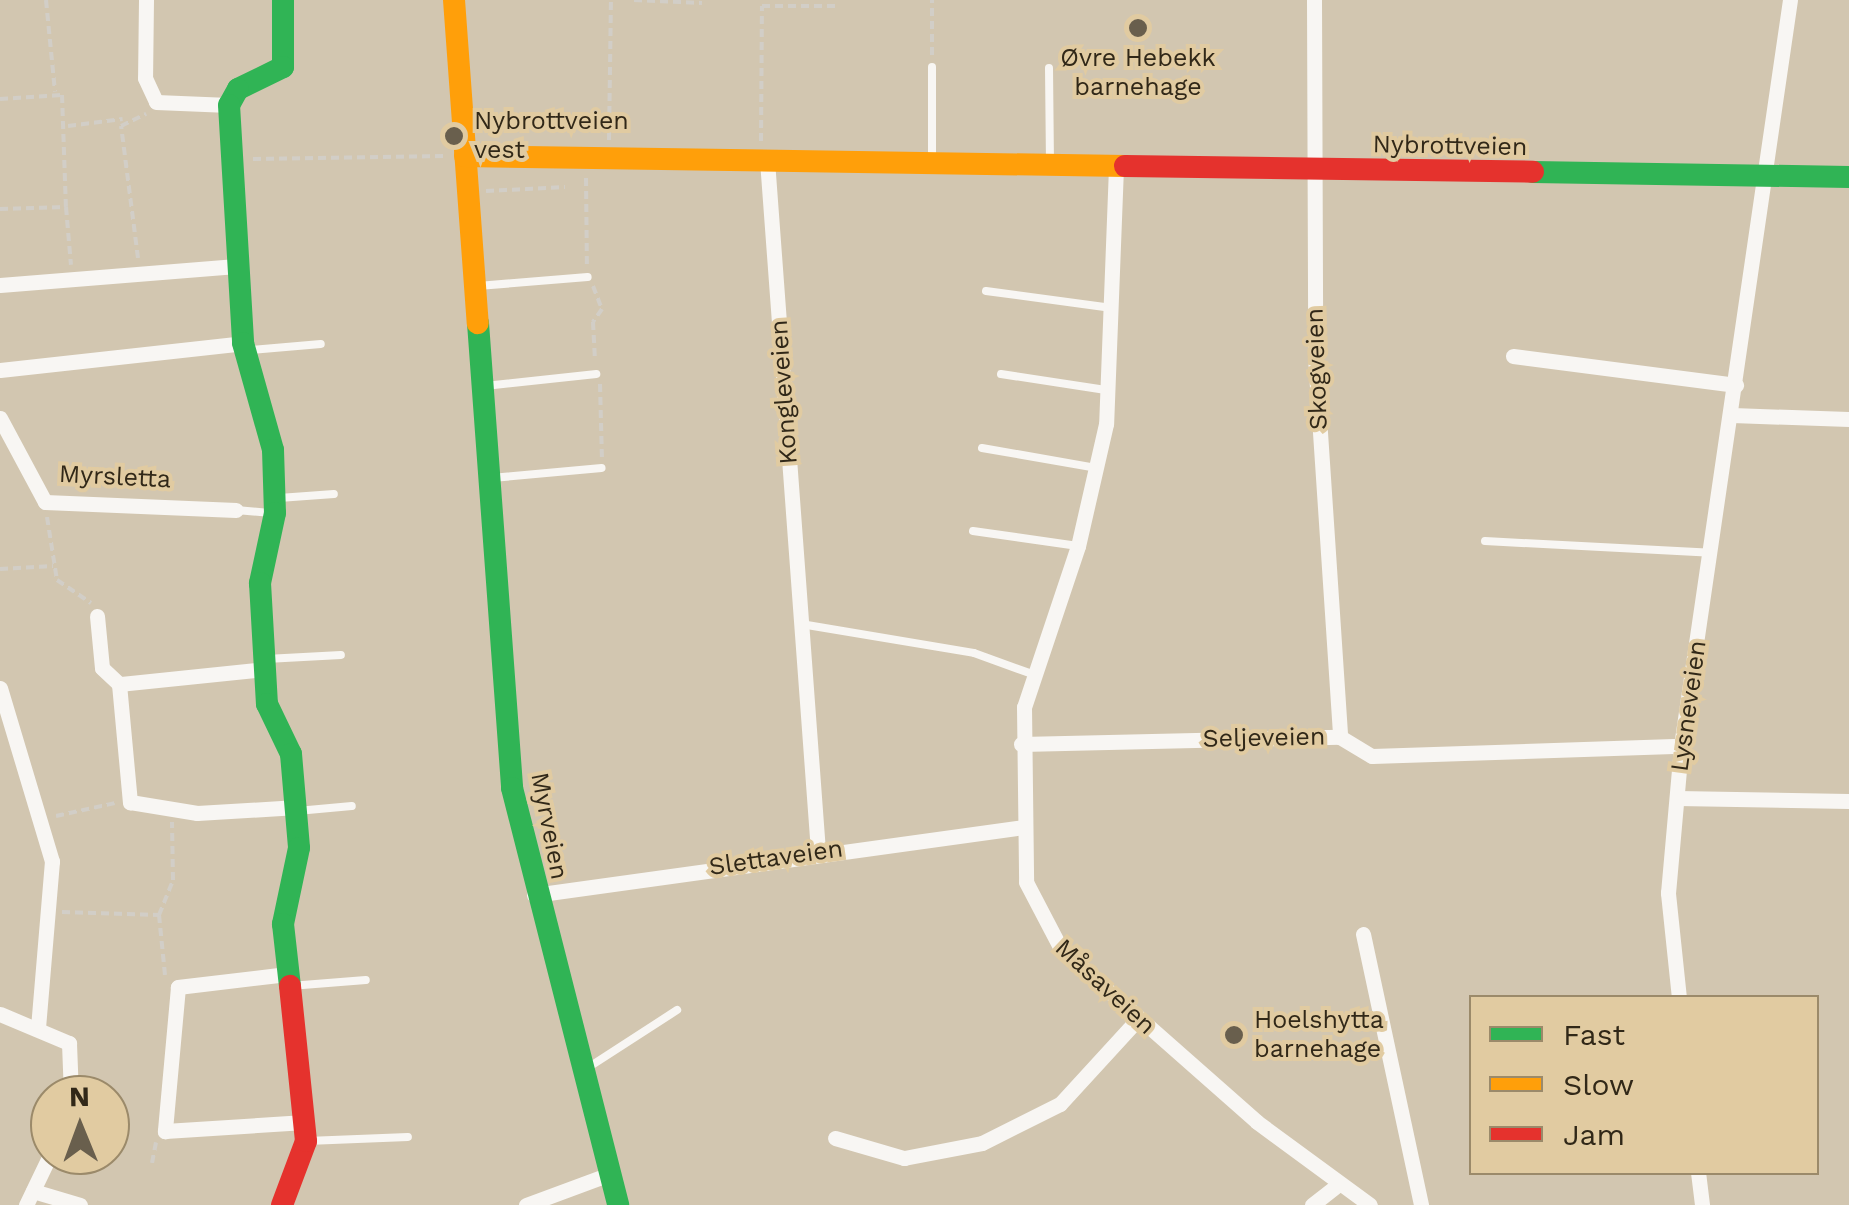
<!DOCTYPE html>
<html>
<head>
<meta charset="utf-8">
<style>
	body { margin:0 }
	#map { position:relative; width:1849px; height:1205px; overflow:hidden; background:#d2c6b0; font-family:"Work Sans",sans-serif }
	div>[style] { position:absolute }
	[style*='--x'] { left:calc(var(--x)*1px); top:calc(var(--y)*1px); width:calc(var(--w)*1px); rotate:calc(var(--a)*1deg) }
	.path>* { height:4px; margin-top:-2px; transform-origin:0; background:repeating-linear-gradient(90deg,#d2cec7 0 8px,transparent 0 13px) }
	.lane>* { height:8px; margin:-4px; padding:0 4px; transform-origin:4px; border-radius:4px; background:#f8f6f3 }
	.street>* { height:15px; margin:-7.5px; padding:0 7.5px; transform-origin:7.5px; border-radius:7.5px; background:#f8f6f3 }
	.fast>* { height:22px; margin:-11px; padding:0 11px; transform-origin:11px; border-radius:11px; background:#30b455 }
	.slow>* { height:22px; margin:-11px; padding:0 11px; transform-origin:11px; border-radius:11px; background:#ff9f0a }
	.jam>* { height:22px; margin:-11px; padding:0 11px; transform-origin:11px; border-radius:11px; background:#e5322d }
	.dots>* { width:28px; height:28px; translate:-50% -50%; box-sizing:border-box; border:5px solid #e1cba1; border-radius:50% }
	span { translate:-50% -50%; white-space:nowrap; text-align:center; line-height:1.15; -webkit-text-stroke:8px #e1cba1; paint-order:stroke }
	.poi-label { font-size:25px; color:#312818 }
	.left { translate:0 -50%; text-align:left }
	.street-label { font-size:25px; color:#312818 }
	.legend { position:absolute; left:1469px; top:995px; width:350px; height:180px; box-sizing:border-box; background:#e1cba1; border:2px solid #9b8a6a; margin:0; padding:12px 18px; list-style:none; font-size:30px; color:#312818 }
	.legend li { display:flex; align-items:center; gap:20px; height:50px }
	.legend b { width:50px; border:2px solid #9b8a6a }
	.north { position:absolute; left:30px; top:1075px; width:100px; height:100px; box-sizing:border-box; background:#e1cba1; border:2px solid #9b8a6a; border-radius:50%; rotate:359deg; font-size:28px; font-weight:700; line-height:40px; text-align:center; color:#312818 }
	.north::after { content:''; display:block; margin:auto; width:35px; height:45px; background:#695f4d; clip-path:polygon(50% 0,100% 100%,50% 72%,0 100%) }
</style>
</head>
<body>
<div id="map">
	<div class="path">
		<div style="--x:46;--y:0;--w:92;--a:84.4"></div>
		<div style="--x:634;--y:0;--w:68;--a:2.5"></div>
		<div style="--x:932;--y:55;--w:55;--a:-90"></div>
		<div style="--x:0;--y:99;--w:62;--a:-3.7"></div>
		<div style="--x:62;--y:95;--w:112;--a:88"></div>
		<div style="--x:68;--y:126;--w:55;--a:-7.3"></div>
		<div style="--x:609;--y:140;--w:140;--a:-89.2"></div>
		<div style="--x:761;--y:141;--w:135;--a:-89.6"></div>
		<div style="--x:762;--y:6;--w:74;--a:0"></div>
		<div style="--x:253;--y:159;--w:191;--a:-0.9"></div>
		<div style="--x:586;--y:178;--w:90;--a:89.4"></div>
		<div style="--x:486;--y:191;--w:79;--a:-2.9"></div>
		<div style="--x:0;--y:209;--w:66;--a:-1.7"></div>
		<div style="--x:66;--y:207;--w:58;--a:85.1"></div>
		<div style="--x:138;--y:258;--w:133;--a:-97.3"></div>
		<div style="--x:121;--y:126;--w:28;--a:-26"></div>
		<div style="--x:593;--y:286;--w:25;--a:69"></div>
		<div style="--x:602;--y:309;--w:16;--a:125"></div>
		<div style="--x:593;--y:322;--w:39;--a:87"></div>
		<div style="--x:600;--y:384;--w:75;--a:88.5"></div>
		<div style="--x:47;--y:517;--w:64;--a:81"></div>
		<div style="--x:57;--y:580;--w:41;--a:34.1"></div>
		<div style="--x:0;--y:569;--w:53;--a:-3.2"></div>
		<div style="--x:56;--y:816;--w:60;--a:-12.4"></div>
		<div style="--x:62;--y:912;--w:97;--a:1.8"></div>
		<div style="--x:165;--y:975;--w:60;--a:-95.7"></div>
		<div style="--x:159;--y:915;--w:38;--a:-68"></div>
		<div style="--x:173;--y:880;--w:58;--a:-91"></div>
		<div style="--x:152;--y:1163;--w:21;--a:-79"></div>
	</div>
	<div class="lane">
		<div style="--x:932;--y:67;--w:91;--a:90"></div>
		<div style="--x:1049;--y:68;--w:92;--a:89.4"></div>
		<div style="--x:478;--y:286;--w:110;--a:-4.7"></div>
		<div style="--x:986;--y:291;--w:127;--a:7.7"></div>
		<div style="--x:251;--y:350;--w:70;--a:-4.9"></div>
		<div style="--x:1001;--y:374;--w:106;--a:8.7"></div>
		<div style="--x:485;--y:386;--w:112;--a:-6.2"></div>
		<div style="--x:982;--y:448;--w:117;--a:9.9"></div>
		<div style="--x:492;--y:478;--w:110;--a:-5.2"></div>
		<div style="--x:279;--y:498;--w:55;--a:-4.2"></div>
		<div style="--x:236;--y:510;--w:36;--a:5"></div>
		<div style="--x:973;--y:531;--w:106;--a:8.1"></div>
		<div style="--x:1485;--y:541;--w:226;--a:3"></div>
		<div style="--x:801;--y:624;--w:175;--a:9.5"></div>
		<div style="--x:974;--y:653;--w:62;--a:19.9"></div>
		<div style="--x:266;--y:659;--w:75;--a:-3.1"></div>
		<div style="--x:297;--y:811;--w:55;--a:-5.2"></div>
		<div style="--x:290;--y:986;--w:76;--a:-4.5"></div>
		<div style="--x:589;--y:1067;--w:105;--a:-32.9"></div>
		<div style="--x:307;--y:1141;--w:101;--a:-2.3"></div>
	</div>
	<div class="street">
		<div style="--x:146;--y:0;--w:78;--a:90.7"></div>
		<div style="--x:145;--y:78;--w:26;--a:65"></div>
		<div style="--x:156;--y:102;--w:73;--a:2.4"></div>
		<div style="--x:1314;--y:0;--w:357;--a:89.8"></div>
		<div style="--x:1315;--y:357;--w:381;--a:86.2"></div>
		<div style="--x:767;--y:160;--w:693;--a:85.78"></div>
		<div style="--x:1116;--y:167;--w:257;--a:92.2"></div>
		<div style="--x:1106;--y:424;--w:125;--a:102.9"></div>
		<div style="--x:1078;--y:546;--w:170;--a:108.5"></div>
		<div style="--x:1024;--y:707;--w:175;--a:89.3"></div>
		<div style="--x:1026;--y:882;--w:76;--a:62.4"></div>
		<div style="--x:1061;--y:949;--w:261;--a:41.4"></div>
		<div style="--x:1257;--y:1122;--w:140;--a:36.3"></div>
		<div style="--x:0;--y:285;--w:237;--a:-4.6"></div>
		<div style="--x:1513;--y:356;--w:225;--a:7.4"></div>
		<div style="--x:0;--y:370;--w:244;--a:-6.3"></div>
		<div style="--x:1732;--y:415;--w:117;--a:2"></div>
		<div style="--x:0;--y:418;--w:95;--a:61.8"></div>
		<div style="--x:45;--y:502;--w:191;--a:2.4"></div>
		<div style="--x:97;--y:616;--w:52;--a:84.5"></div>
		<div style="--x:102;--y:668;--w:23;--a:43"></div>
		<div style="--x:265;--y:669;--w:147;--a:174.1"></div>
		<div style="--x:119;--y:684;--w:119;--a:84.7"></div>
		<div style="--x:130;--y:802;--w:68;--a:9.3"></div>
		<div style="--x:197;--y:813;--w:100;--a:-3.4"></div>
		<div style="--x:0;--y:688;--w:181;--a:73.3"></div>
		<div style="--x:52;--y:861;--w:168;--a:94.8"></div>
		<div style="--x:1021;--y:744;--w:319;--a:-1.3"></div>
		<div style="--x:1340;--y:737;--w:37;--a:31"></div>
		<div style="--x:1372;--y:756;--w:309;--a:-1.9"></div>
		<div style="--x:1677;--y:798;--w:172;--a:1"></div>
		<div style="--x:534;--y:895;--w:490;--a:-7.9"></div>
		<div style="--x:1363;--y:934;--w:277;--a:77.9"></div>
		<div style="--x:287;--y:974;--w:110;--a:173.2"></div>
		<div style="--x:178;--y:987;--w:145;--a:95.2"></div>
		<div style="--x:165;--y:1131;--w:140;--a:-3.7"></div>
		<div style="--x:1679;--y:998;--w:106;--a:-96"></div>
		<div style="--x:1668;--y:893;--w:148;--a:-84.9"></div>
		<div style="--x:1681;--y:746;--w:754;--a:-81.69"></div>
		<div style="--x:0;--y:1014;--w:75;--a:22.8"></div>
		<div style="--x:69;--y:1043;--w:52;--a:87.8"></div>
		<div style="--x:835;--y:1138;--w:72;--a:16.2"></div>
		<div style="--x:904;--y:1158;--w:79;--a:-10.9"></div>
		<div style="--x:982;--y:1143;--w:87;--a:-26.6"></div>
		<div style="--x:1060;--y:1104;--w:115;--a:-47.5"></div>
		<div style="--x:1698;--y:1172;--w:33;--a:83"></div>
		<div style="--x:33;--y:1191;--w:49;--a:16.6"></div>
		<div style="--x:26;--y:1205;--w:55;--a:-64.4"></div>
		<div style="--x:526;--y:1205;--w:90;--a:-20.3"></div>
		<div style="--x:1312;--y:1205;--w:31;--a:-38"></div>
	</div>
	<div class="fast">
		<div style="--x:283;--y:0;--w:67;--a:90"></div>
		<div style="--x:283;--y:67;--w:50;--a:153.9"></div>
		<div style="--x:238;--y:89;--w:18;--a:119"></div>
		<div style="--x:229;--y:105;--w:238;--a:86.6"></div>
		<div style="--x:243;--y:343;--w:111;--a:74.3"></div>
		<div style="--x:273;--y:450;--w:63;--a:88.2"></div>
		<div style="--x:275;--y:513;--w:72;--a:102.1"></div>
		<div style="--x:260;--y:583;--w:121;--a:86.7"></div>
		<div style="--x:267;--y:704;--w:55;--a:64.4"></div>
		<div style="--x:291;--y:754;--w:94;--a:85.1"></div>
		<div style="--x:299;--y:848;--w:78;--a:101.9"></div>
		<div style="--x:283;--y:924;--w:62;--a:83.6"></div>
		<div style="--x:1533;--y:172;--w:316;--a:0.9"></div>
		<div style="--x:478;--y:323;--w:466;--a:85.8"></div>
		<div style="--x:512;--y:788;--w:430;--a:75.7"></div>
	</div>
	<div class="slow">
		<div style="--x:454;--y:0;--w:324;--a:85.8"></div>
		<div style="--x:465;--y:156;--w:660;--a:0.87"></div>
	</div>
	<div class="jam">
		<div style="--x:1125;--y:166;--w:408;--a:0.8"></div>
		<div style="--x:282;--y:1205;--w:68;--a:-69.4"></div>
		<div style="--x:306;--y:1141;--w:156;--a:-95.9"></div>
	</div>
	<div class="dots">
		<div style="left:1138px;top:28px;background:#695f4d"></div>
		<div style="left:454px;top:136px;background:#695f4d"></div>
		<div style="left:1234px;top:1035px;background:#695f4d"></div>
	</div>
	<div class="poi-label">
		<span style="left:1138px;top:73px">Øvre Hebekk<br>barnehage</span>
		<span class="left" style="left:474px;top:136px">Nybrottveien<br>vest</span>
		<span class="left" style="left:1254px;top:1035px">Hoelshytta<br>barnehage</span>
	</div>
	<div class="street-label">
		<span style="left:1450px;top:146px;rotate:1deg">Nybrottveien</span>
		<span style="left:1317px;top:369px;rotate:-92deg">Skogveien</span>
		<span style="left:784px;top:392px;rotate:-94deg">Kongleveien</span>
		<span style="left:115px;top:477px;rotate:3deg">Myrsletta</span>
		<span style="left:1689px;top:706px;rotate:-82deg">Lysneveien</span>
		<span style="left:1264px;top:738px;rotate:-1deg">Seljeveien</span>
		<span style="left:549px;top:826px;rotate:79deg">Myrveien</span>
		<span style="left:776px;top:858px;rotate:-8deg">Slettaveien</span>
		<span style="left:1105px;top:987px;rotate:43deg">Måsaveien</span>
	</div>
	<ul class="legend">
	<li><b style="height:12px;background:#30b455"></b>Fast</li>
	<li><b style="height:12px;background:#ff9f0a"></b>Slow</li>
	<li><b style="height:12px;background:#e5322d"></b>Jam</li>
	</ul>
	<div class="north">N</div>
</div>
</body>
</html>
